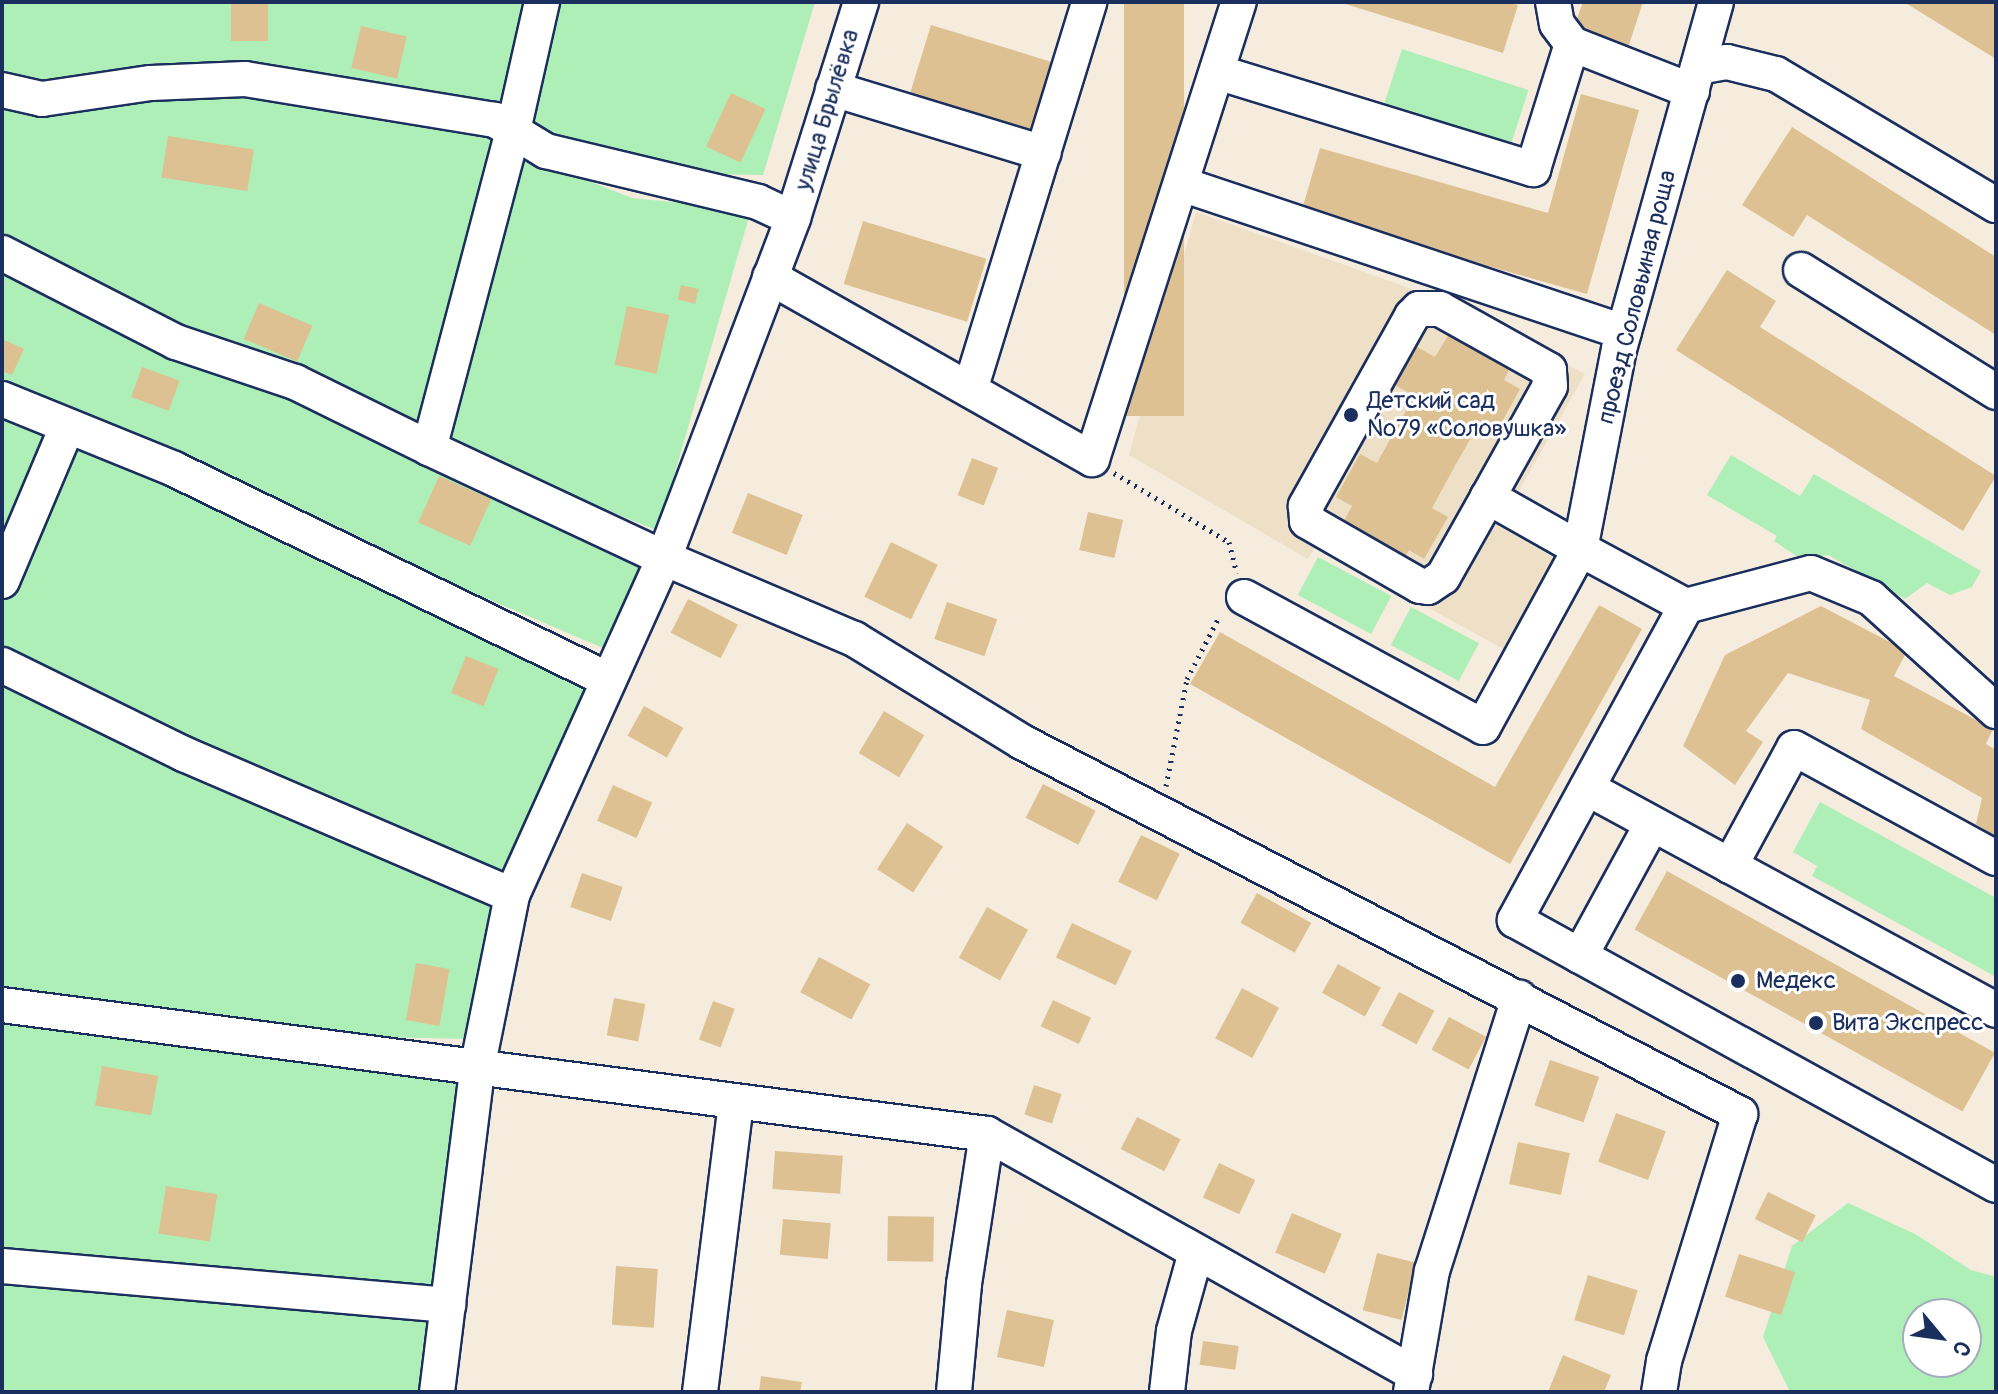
<!DOCTYPE html>
<html>
<head>
<meta charset="utf-8">
<style>
	body { margin:0 }
	#map { position:relative; width:1998px; height:1394px; overflow:hidden; background:#f5ecde; font-family:Pangolin,sans-serif }
	div>[style] { position:absolute }
	[style*='--x'] { left:calc(var(--x)*1px); top:calc(var(--y)*1px); width:calc(var(--w)*1px); rotate:calc(var(--a)*1deg) }
	.built>* { inset:0; background:#eedfc7 }
	.green>* { inset:0; background:#aeefb7; transform-origin:0 0 }
	.building>* { inset:0; background:#ddc192; transform-origin:0 0 }
	.path>* { height:5px; margin-top:-2.5px; transform-origin:0; background:repeating-linear-gradient(90deg,#1b2f5e 0 2px,transparent 0 8px) }
	.roads { filter:drop-shadow(2px 0 #1b2f5e) drop-shadow(-2px 0 #1b2f5e) drop-shadow(0 2px #1b2f5e) drop-shadow(0 -2px #1b2f5e) }
	.minor>* { height:34px; margin:-17px; padding:0 17px; transform-origin:17px; border-radius:17px; background:#fff }
	.dots>* { width:22px; height:22px; translate:-50% -50%; box-sizing:border-box; border:4px solid #fff; border-radius:50% }
	span { translate:-50% -50%; white-space:nowrap; text-align:center; line-height:1.15; -webkit-text-stroke:6px #fff; paint-order:stroke }
	.street-label { font-size:24px; color:#1b2f5e }
	.poi-label { font-size:24px; color:#1b2f5e }
	.left { translate:0 -50%; text-align:left }
	.frame { position:absolute; inset:0; border:4px solid #1b2f5e; pointer-events:none }
	.north { position:absolute; left:1902px; top:1298px; width:80px; height:80px; box-sizing:border-box; background:#fff; border:2px solid #a4acbf; border-radius:50%; rotate:119deg; font-size:22px; font-weight:700; line-height:32px; text-align:center; color:#1b2f5e }
	.north::after { content:''; display:block; margin:auto; width:28px; height:36px; background:#1b2f5e; clip-path:polygon(50% 0,100% 100%,50% 72%,0 100%) }
</style>
</head>
<body>
<div id="map">
	<div class="built">
		<div style="clip-path:polygon(1196px 212px,1451px 303px,1585px 374px,1499px 526px,1561px 562px,1509px 652px,1316px 546px,1308px 559px,1129px 455px)"></div>
	</div>
	<div class="green">
		<div style="clip-path:polygon(2px 2px,533px 2px,420px 447px,646px 556px,603px 648px,2px 392px)"></div>
		<div style="clip-path:polygon(554px 2px,815px 2px,763px 175px,650px 173px,525px 134px)"></div>
		<div style="left:1402px;top:49px;width:133px;height:57px;rotate:18deg"></div>
		<div style="clip-path:polygon(522px 155px,632px 198px,751px 210px,658px 531px,440px 441px)"></div>
		<div style="clip-path:polygon(2px 409px,595px 671px,498px 882px,2px 662px)"></div>
		<div style="clip-path:polygon(1731px 455px,1800px 496px,1814px 474px,1981px 571px,1972px 587px,1950px 595px,1927px 583px,1905px 599px,1828px 555px,1801px 559px,1774px 541px,1777px 536px,1707px 495px)"></div>
		<div style="left:1318px;top:557px;width:83px;height:43px;rotate:28deg"></div>
		<div style="left:1411px;top:607px;width:77px;height:43px;rotate:28deg"></div>
		<div style="clip-path:polygon(2px 687px,491px 903px,471px 1039px,373px 1037px,2px 998px)"></div>
		<div style="clip-path:polygon(1820px 802px,1996px 898px,1996px 977px,1812px 876px,1817px 866px,1793px 852px)"></div>
		<div style="clip-path:polygon(2px 1022px,466px 1064px,431px 1392px,2px 1392px)"></div>
		<div style="clip-path:polygon(evenodd,1848px 1203px,1915px 1234px,1971px 1270px,1996px 1277px,1996px 1392px,1790px 1392px,1763px 1337px,1792px 1246px,1848px 1203px,1918px 1314px,1966px 1314px,1966px 1362px,1918px 1362px,1918px 1314px)"></div>
	</div>
	<div class="building">
		<div style="left:231px;top:2px;width:37px;height:39px"></div>
		<div style="left:1124px;top:2px;width:60px;height:414px"></div>
		<div style="clip-path:polygon(1339px 2px,1507px 2px,1518px 5px,1503px 53px)"></div>
		<div style="clip-path:polygon(1583px 2px,1643px 2px,1628px 48px,1573px 30px)"></div>
		<div style="clip-path:polygon(1904px 2px,1996px 2px,1996px 59px)"></div>
		<div style="left:931px;top:25px;width:127px;height:72px;rotate:17deg"></div>
		<div style="left:361px;top:26px;width:47px;height:43px;rotate:13deg"></div>
		<div style="left:731px;top:93px;width:38px;height:59px;rotate:25deg"></div>
		<div style="clip-path:polygon(1581px 94px,1639px 110px,1587px 294px,1301px 213px,1320px 148px,1548px 213px)"></div>
		<div style="clip-path:polygon(1792px 127px,1996px 257px,1996px 335px,1807px 215px,1793px 237px,1742px 205px)"></div>
		<div style="left:168px;top:136px;width:87px;height:42px;rotate:9deg"></div>
		<div style="left:863px;top:221px;width:129px;height:66px;rotate:17deg"></div>
		<div style="clip-path:polygon(1727px 270px,1776px 301px,1760px 327px,1996px 476px,1963px 531px,1676px 350px)"></div>
		<div style="left:681px;top:285px;width:18px;height:15px;rotate:13deg"></div>
		<div style="left:259px;top:303px;width:58px;height:39px;rotate:23deg"></div>
		<div style="left:627px;top:306px;width:43px;height:60px;rotate:12deg"></div>
		<div style="clip-path:polygon(1449px 334px,1510px 368px,1504px 380px,1520px 389px,1497px 431px,1480px 422px,1456px 464px,1432px 508px,1448px 517px,1424px 559px,1409px 550px,1401px 564px,1339px 530px,1352px 506px,1336px 497px,1360px 454px,1377px 463px,1414px 396px,1395px 385px,1417px 347px,1435px 357px)"></div>
		<div style="clip-path:polygon(2px 339px,24px 349px,12px 375px,2px 371px)"></div>
		<div style="left:142px;top:367px;width:40px;height:32px;rotate:20deg"></div>
		<div style="left:972px;top:458px;width:28px;height:40px;rotate:21deg"></div>
		<div style="left:439px;top:476px;width:57px;height:51px;rotate:24deg"></div>
		<div style="left:748px;top:493px;width:59px;height:43px;rotate:22deg"></div>
		<div style="left:1088px;top:512px;width:36px;height:39px;rotate:13deg"></div>
		<div style="left:891px;top:542px;width:52px;height:61px;rotate:26deg"></div>
		<div style="left:688px;top:599px;width:56px;height:38px;rotate:27deg"></div>
		<div style="left:947px;top:602px;width:53px;height:39px;rotate:19deg"></div>
		<div style="clip-path:polygon(1599px 605px,1642px 629px,1510px 864px,1190px 684px,1220px 632px,1495px 787px)"></div>
		<div style="clip-path:polygon(1821px 606px,1907px 651px,1894px 676px,1993px 729px,1986px 744px,1996px 750px,1996px 837px,1976px 824px,1982px 798px,1861px 729px,1870px 700px,1788px 673px,1746px 731px,1763px 742px,1735px 785px,1683px 746px,1725px 655px)"></div>
		<div style="left:466px;top:656px;width:35px;height:40px;rotate:22deg"></div>
		<div style="left:644px;top:706px;width:45px;height:34px;rotate:29deg"></div>
		<div style="left:884px;top:711px;width:47px;height:49px;rotate:31deg"></div>
		<div style="left:1043px;top:784px;width:59px;height:38px;rotate:27deg"></div>
		<div style="left:613px;top:785px;width:43px;height:39px;rotate:24deg"></div>
		<div style="left:907px;top:823px;width:43px;height:55px;rotate:33deg"></div>
		<div style="left:1141px;top:835px;width:43px;height:52px;rotate:26deg"></div>
		<div style="left:1667px;top:871px;width:375px;height:67px;rotate:29deg"></div>
		<div style="left:582px;top:873px;width:43px;height:36px;rotate:19deg"></div>
		<div style="left:1257px;top:893px;width:62px;height:34px;rotate:29deg"></div>
		<div style="left:987px;top:907px;width:47px;height:58px;rotate:29deg"></div>
		<div style="left:1072px;top:923px;width:66px;height:38px;rotate:25deg"></div>
		<div style="left:819px;top:957px;width:58px;height:40px;rotate:28deg"></div>
		<div style="left:416px;top:963px;width:34px;height:58px;rotate:10deg"></div>
		<div style="left:1338px;top:964px;width:49px;height:33px;rotate:29deg"></div>
		<div style="left:1242px;top:988px;width:42px;height:57px;rotate:28deg"></div>
		<div style="left:1399px;top:992px;width:40px;height:38px;rotate:28deg"></div>
		<div style="left:614px;top:998px;width:32px;height:38px;rotate:11deg"></div>
		<div style="left:1053px;top:1000px;width:42px;height:29px;rotate:25deg"></div>
		<div style="left:713px;top:1001px;width:23px;height:41px;rotate:20deg"></div>
		<div style="left:1449px;top:1017px;width:42px;height:37px;rotate:28deg"></div>
		<div style="left:1550px;top:1060px;width:52px;height:48px;rotate:19deg"></div>
		<div style="left:102px;top:1066px;width:57px;height:40px;rotate:10deg"></div>
		<div style="left:1034px;top:1085px;width:29px;height:31px;rotate:18deg"></div>
		<div style="left:1616px;top:1113px;width:53px;height:52px;rotate:20deg"></div>
		<div style="left:1137px;top:1117px;width:49px;height:36px;rotate:27deg"></div>
		<div style="left:1518px;top:1142px;width:53px;height:43px;rotate:12deg"></div>
		<div style="left:775px;top:1151px;width:68px;height:38px;rotate:4deg"></div>
		<div style="left:1219px;top:1163px;width:40px;height:38px;rotate:25deg"></div>
		<div style="left:166px;top:1186px;width:52px;height:48px;rotate:9deg"></div>
		<div style="left:1768px;top:1192px;width:53px;height:30px;rotate:26deg"></div>
		<div style="left:1292px;top:1213px;width:54px;height:43px;rotate:23deg"></div>
		<div style="left:888px;top:1216px;width:46px;height:45px;rotate:1deg"></div>
		<div style="left:783px;top:1219px;width:48px;height:36px;rotate:5deg"></div>
		<div style="left:1377px;top:1253px;width:40px;height:59px;rotate:14deg"></div>
		<div style="left:1739px;top:1254px;width:59px;height:45px;rotate:18deg"></div>
		<div style="left:616px;top:1266px;width:42px;height:59px;rotate:4deg"></div>
		<div style="left:1588px;top:1275px;width:52px;height:47px;rotate:17deg"></div>
		<div style="left:1007px;top:1310px;width:48px;height:48px;rotate:12deg"></div>
		<div style="left:1203px;top:1341px;width:36px;height:24px;rotate:8deg"></div>
		<div style="clip-path:polygon(1563px 1355px,1611px 1375px,1604px 1392px,1548px 1392px)"></div>
		<div style="clip-path:polygon(761px 1376px,802px 1382px,800px 1392px,759px 1392px)"></div>
	</div>
	<div class="path">
		<div style="--x:1114;--y:473;--w:134;--a:31"></div>
		<div style="--x:1229;--y:542;--w:32;--a:76"></div>
		<div style="--x:1166;--y:786;--w:109;--a:-78.9"></div>
		<div style="--x:1187;--y:679;--w:70;--a:-62.7"></div>
	</div>
	<div class="roads">
		<div class="minor">
			<div style="--x:542;--y:2;--w:132;--a:102.7"></div>
			<div style="--x:513;--y:131;--w:328;--a:104.8"></div>
			<div style="--x:429;--y:448;--w:259;--a:25.1"></div>
			<div style="--x:664;--y:558;--w:207;--a:23.1"></div>
			<div style="--x:854;--y:639;--w:197;--a:31.5"></div>
			<div style="--x:1022;--y:742;--w:809;--a:27.39"></div>
			<div style="--x:1740;--y:1114;--w:258;--a:107.1"></div>
			<div style="--x:1664;--y:1361;--w:31;--a:99"></div>
			<div style="--x:1553;--y:2;--w:22;--a:80"></div>
			<div style="--x:1557;--y:24;--w:25;--a:53"></div>
			<div style="--x:1572;--y:44;--w:129;--a:21.4"></div>
			<div style="--x:1716;--y:2;--w:360;--a:105.6"></div>
			<div style="--x:1619;--y:349;--w:204;--a:101"></div>
			<div style="--x:1580;--y:549;--w:120;--a:28.3"></div>
			<div style="--x:1686;--y:606;--w:358;--a:118.6"></div>
			<div style="--x:1515;--y:920;--w:549;--a:28.85"></div>
			<div style="--x:1698;--y:67;--w:29;--a:-10"></div>
			<div style="--x:1727;--y:62;--w:50;--a:13.8"></div>
			<div style="--x:1776;--y:74;--w:256;--a:30.8"></div>
			<div style="--x:1217;--y:72;--w:331;--a:17.1"></div>
			<div style="--x:1533;--y:169;--w:131;--a:-72.7"></div>
			<div style="--x:833;--y:89;--w:220;--a:16.9"></div>
			<div style="--x:2;--y:90;--w:41;--a:12.7"></div>
			<div style="--x:42;--y:99;--w:110;--a:-8.4"></div>
			<div style="--x:151;--y:83;--w:94;--a:-2.4"></div>
			<div style="--x:245;--y:79;--w:253;--a:9.3"></div>
			<div style="--x:495;--y:120;--w:60;--a:31.3"></div>
			<div style="--x:546;--y:151;--w:218;--a:13.5"></div>
			<div style="--x:758;--y:202;--w:38;--a:25"></div>
			<div style="--x:1181;--y:184;--w:467;--a:18.5"></div>
			<div style="--x:2;--y:253;--w:195;--a:27.1"></div>
			<div style="--x:176;--y:342;--w:126;--a:18.6"></div>
			<div style="--x:295;--y:382;--w:149;--a:26.2"></div>
			<div style="--x:1801;--y:270;--w:230;--a:32"></div>
			<div style="--x:770;--y:277;--w:370;--a:29.5"></div>
			<div style="--x:1092;--y:459;--w:480;--a:-72.2"></div>
			<div style="--x:970;--y:390;--w:406;--a:-72.9"></div>
			<div style="--x:2;--y:399;--w:186;--a:22.1"></div>
			<div style="--x:174;--y:469;--w:483;--a:25.9"></div>
			<div style="--x:2;--y:581;--w:167;--a:-67.1"></div>
			<div style="--x:1244;--y:597;--w:272;--a:28.5"></div>
			<div style="--x:1483;--y:727;--w:203;--a:-61.4"></div>
			<div style="--x:1580;--y:549;--w:106;--a:-150.5"></div>
			<div style="--x:1488;--y:497;--w:127;--a:-60.8"></div>
			<div style="--x:1550;--y:386;--w:16;--a:-94"></div>
			<div style="--x:1549;--y:370;--w:125;--a:-150.8"></div>
			<div style="--x:1440;--y:309;--w:21;--a:180"></div>
			<div style="--x:1419;--y:309;--w:10;--a:135"></div>
			<div style="--x:1412;--y:316;--w:218;--a:119.2"></div>
			<div style="--x:1306;--y:506;--w:15;--a:86"></div>
			<div style="--x:1307;--y:521;--w:130;--a:29.9"></div>
			<div style="--x:1420;--y:586;--w:8;--a:7"></div>
			<div style="--x:1428;--y:587;--w:18;--a:-34"></div>
			<div style="--x:1443;--y:577;--w:92;--a:-60.6"></div>
			<div style="--x:1686;--y:606;--w:129;--a:-14.8"></div>
			<div style="--x:1811;--y:573;--w:65;--a:22.6"></div>
			<div style="--x:1871;--y:598;--w:169;--a:42.1"></div>
			<div style="--x:2;--y:665;--w:203;--a:26.1"></div>
			<div style="--x:184;--y:754;--w:357;--a:23.3"></div>
			<div style="--x:1587;--y:788;--w:465;--a:28.5"></div>
			<div style="--x:1730;--y:866;--w:134;--a:-61.5"></div>
			<div style="--x:1794;--y:748;--w:230;--a:28.6"></div>
			<div style="--x:1580;--y:956;--w:150;--a:-61.4"></div>
			<div style="--x:2;--y:1005;--w:993;--a:7.46"></div>
			<div style="--x:987;--y:1134;--w:491;--a:29.3"></div>
			<div style="--x:2;--y:1266;--w:448;--a:5"></div>
			<div style="--x:437;--y:1392;--w:325;--a:-82.9"></div>
			<div style="--x:477;--y:1069;--w:177;--a:-78.6"></div>
			<div style="--x:512;--y:895;--w:370;--a:-65.7"></div>
			<div style="--x:664;--y:558;--w:364;--a:-69.2"></div>
			<div style="--x:793;--y:218;--w:226;--a:-72.5"></div>
			<div style="--x:700;--y:1392;--w:292;--a:-82.9"></div>
			<div style="--x:954;--y:1392;--w:108;--a:-84.7"></div>
			<div style="--x:964;--y:1284;--w:152;--a:-81.3"></div>
			<div style="--x:1167;--y:1392;--w:61;--a:-83.5"></div>
			<div style="--x:1174;--y:1331;--w:82;--a:-74.4"></div>
			<div style="--x:1411;--y:1392;--w:123;--a:-80.2"></div>
			<div style="--x:1432;--y:1271;--w:287;--a:-72.3"></div>
		</div>
	</div>
	<div class="dots">
		<div style="left:1351px;top:415px;background:#1b2f5e"></div>
		<div style="left:1738px;top:981px;background:#1b2f5e"></div>
		<div style="left:1816px;top:1023px;background:#1b2f5e"></div>
	</div>
	<div class="street-label">
		<span style="left:827px;top:110px;rotate:-73deg">улица Брылёвка</span>
		<span style="left:1637px;top:297px;rotate:-76deg">проезд Соловьиная роща</span>
	</div>
	<div class="poi-label">
		<span class="left" style="left:1367px;top:415px">Детский сад<br>№79 «Соловушка»</span>
		<span class="left" style="left:1756px;top:981px">Медекс</span>
		<span class="left" style="left:1832px;top:1023px">Вита Экспресс</span>
	</div>
	<div class="frame"></div>
	<div class="north">С</div>
</div>
</body>
</html>
